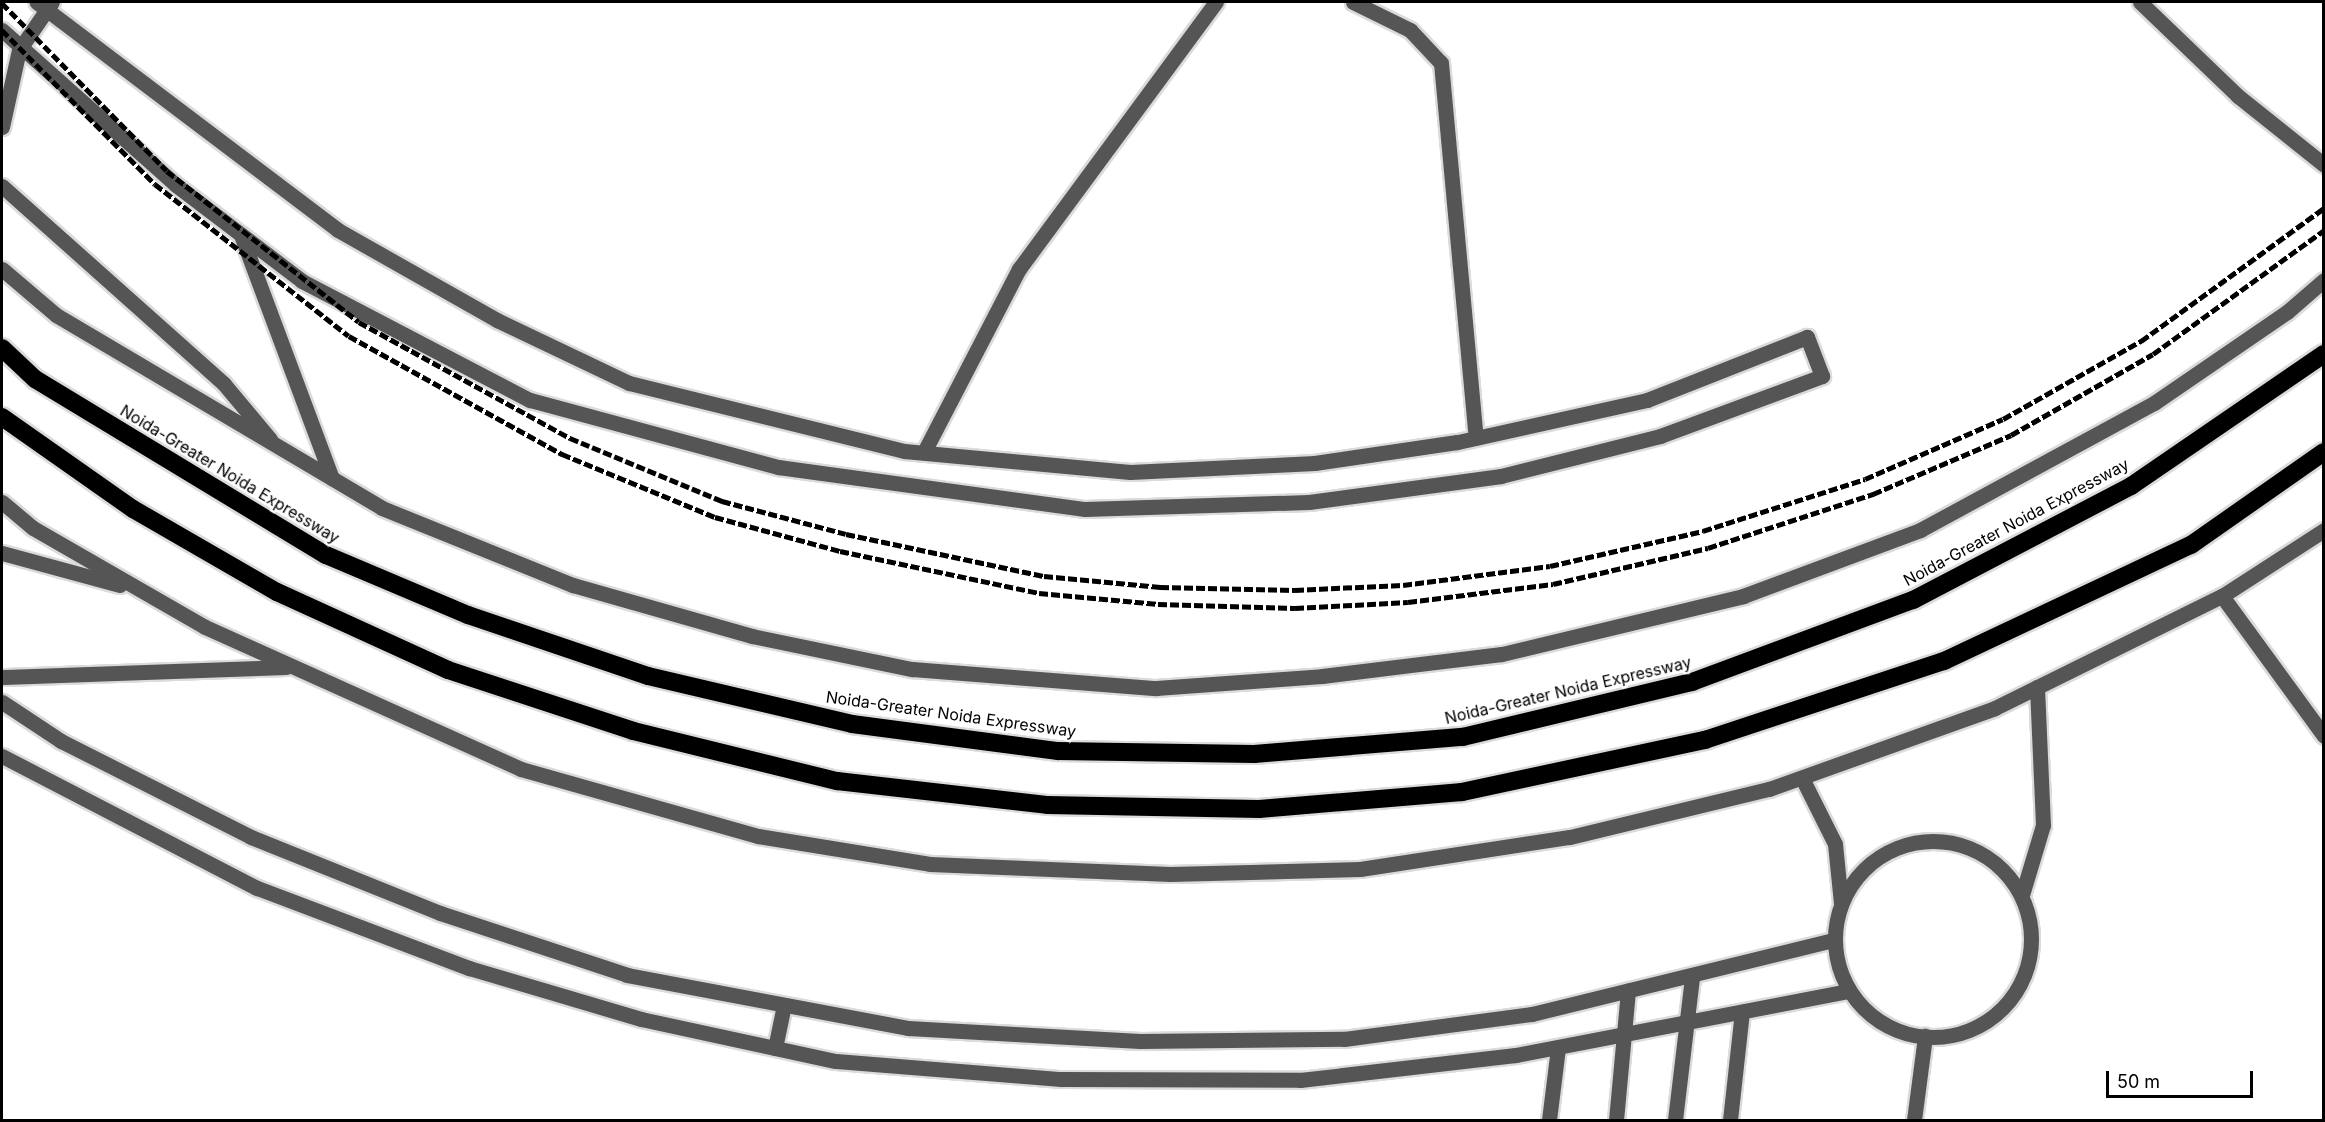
<!DOCTYPE html>
<html>
<head>
<meta charset="utf-8">
<style>
	body { margin:0 }
	#map { position:relative; width:2325px; height:1122px; overflow:hidden; background:#fff; font-family:Inter,sans-serif }
	div>[style] { position:absolute }
	[style*='--x'] { left:calc(var(--x)*1px); top:calc(var(--y)*1px); width:calc(var(--w)*1px); rotate:calc(var(--a)*1deg) }
	.roads { filter:drop-shadow(2px 0 #dbdbdb) drop-shadow(-2px 0 #dbdbdb) drop-shadow(0 2px #dbdbdb) drop-shadow(0 -2px #dbdbdb) }
	.minor>* { height:15px; margin:-7.5px; padding:0 7.5px; transform-origin:7.5px; border-radius:7.5px; background:#555 }
	.minor>.ring { margin:-7.5px; padding:0; box-sizing:content-box; background:none; border:15px solid #555; border-radius:50% }
	.highway>* { height:18px; margin:-9px; padding:0 9px; transform-origin:9px; border-radius:9px; background:#000 }
	.rail>* { height:4.5px; margin-top:-2.25px; transform-origin:0; background:repeating-linear-gradient(90deg,#000 0 9px,transparent 0 12px) }
	span { translate:-50% -50%; white-space:nowrap; text-align:center; line-height:1.15; -webkit-text-stroke:4.5px #fff; paint-order:stroke }
	.street-label { font-size:16px; color:#000 }
	.frame { position:absolute; inset:0; border:3px solid #000; pointer-events:none }
	.scale { position:absolute; left:2106px; top:1071px; width:147px; height:27px; box-sizing:border-box; border:3px solid #000; border-top:0; padding-left:8px; font-size:18px; line-height:21px; white-space:nowrap; color:#000; -webkit-text-stroke:4px #fff; paint-order:stroke }
</style>
</head>
<body>
<div id="map">
	<div class="roads">
		<div class="minor">
			<div style="--x:1353;--y:2;--w:64;--a:26.2"></div>
			<div style="--x:1410;--y:30;--w:45;--a:46.8"></div>
			<div style="--x:1441;--y:63;--w:376;--a:84.7"></div>
			<div style="--x:2140;--y:2;--w:136;--a:43.8"></div>
			<div style="--x:2238;--y:96;--w:110;--a:38.7"></div>
			<div style="--x:2;--y:30;--w:233;--a:41.7"></div>
			<div style="--x:176;--y:185;--w:158;--a:37.3"></div>
			<div style="--x:302;--y:281;--w:257;--a:27.6"></div>
			<div style="--x:530;--y:400;--w:257;--a:15.1"></div>
			<div style="--x:778;--y:467;--w:310;--a:7.8"></div>
			<div style="--x:1085;--y:509;--w:224;--a:-1.8"></div>
			<div style="--x:1309;--y:502;--w:194;--a:-7.7"></div>
			<div style="--x:1501;--y:476;--w:164;--a:-14.1"></div>
			<div style="--x:1660;--y:436;--w:173;--a:-20.3"></div>
			<div style="--x:1822;--y:376;--w:42;--a:-111"></div>
			<div style="--x:1807;--y:337;--w:172;--a:158.5"></div>
			<div style="--x:1647;--y:400;--w:195;--a:167.5"></div>
			<div style="--x:1457;--y:442;--w:144;--a:171.6"></div>
			<div style="--x:1315;--y:463;--w:185;--a:177.2"></div>
			<div style="--x:1130;--y:472;--w:227;--a:-174.7"></div>
			<div style="--x:904;--y:451;--w:283;--a:-166.1"></div>
			<div style="--x:629;--y:383;--w:146;--a:-154.5"></div>
			<div style="--x:497;--y:320;--w:183;--a:-150.5"></div>
			<div style="--x:338;--y:230;--w:378;--a:-142.9"></div>
			<div style="--x:2;--y:127;--w:79;--a:-77.6"></div>
			<div style="--x:19;--y:50;--w:58;--a:-55.5"></div>
			<div style="--x:2;--y:186;--w:297;--a:41.7"></div>
			<div style="--x:224;--y:384;--w:72;--a:50.1"></div>
			<div style="--x:241;--y:235;--w:260;--a:69.5"></div>
			<div style="--x:2;--y:269;--w:71;--a:40.4"></div>
			<div style="--x:56;--y:315;--w:379;--a:30.6"></div>
			<div style="--x:382;--y:508;--w:206;--a:22"></div>
			<div style="--x:573;--y:585;--w:186;--a:15.9"></div>
			<div style="--x:752;--y:636;--w:163;--a:11.7"></div>
			<div style="--x:912;--y:669;--w:245;--a:4.5"></div>
			<div style="--x:1156;--y:688;--w:166;--a:-4.1"></div>
			<div style="--x:1322;--y:676;--w:181;--a:-7"></div>
			<div style="--x:1502;--y:654;--w:248;--a:-13.5"></div>
			<div style="--x:1743;--y:596;--w:189;--a:-20.4"></div>
			<div style="--x:1920;--y:530;--w:266;--a:-28.5"></div>
			<div style="--x:2154;--y:403;--w:161;--a:-34.4"></div>
			<div style="--x:2287;--y:312;--w:49;--a:-40.9"></div>
			<div style="--x:924;--y:452;--w:206;--a:-62.6"></div>
			<div style="--x:1019;--y:269;--w:332;--a:-53.6"></div>
			<div style="--x:2;--y:502;--w:40;--a:40"></div>
			<div style="--x:33;--y:528;--w:198;--a:29.9"></div>
			<div style="--x:205;--y:627;--w:346;--a:24.2"></div>
			<div style="--x:521;--y:769;--w:246;--a:15.8"></div>
			<div style="--x:758;--y:836;--w:174;--a:9.2"></div>
			<div style="--x:930;--y:864;--w:240;--a:2.4"></div>
			<div style="--x:1170;--y:874;--w:190;--a:-1.5"></div>
			<div style="--x:1360;--y:869;--w:212;--a:-8.7"></div>
			<div style="--x:1570;--y:837;--w:205;--a:-13.6"></div>
			<div style="--x:1769;--y:789;--w:240;--a:-19.7"></div>
			<div style="--x:1995;--y:708;--w:253;--a:-26.3"></div>
			<div style="--x:2222;--y:596;--w:121;--a:-32.9"></div>
			<div style="--x:2;--y:553;--w:122;--a:15.2"></div>
			<div style="--x:2222;--y:596;--w:173;--a:53.9"></div>
			<div style="--x:2;--y:677;--w:284;--a:-2"></div>
			<div style="--x:2;--y:702;--w:71;--a:33.5"></div>
			<div style="--x:61;--y:741;--w:213;--a:26.8"></div>
			<div style="--x:251;--y:837;--w:204;--a:21.9"></div>
			<div style="--x:440;--y:913;--w:197;--a:18.3"></div>
			<div style="--x:627;--y:975;--w:286;--a:10.7"></div>
			<div style="--x:908;--y:1028;--w:232;--a:3.2"></div>
			<div style="--x:1140;--y:1041;--w:204;--a:-0.6"></div>
			<div style="--x:1344;--y:1039;--w:190;--a:-7.6"></div>
			<div style="--x:1532;--y:1014;--w:311;--a:-13.8"></div>
			<div style="--x:2;--y:756;--w:287;--a:27.4"></div>
			<div style="--x:257;--y:888;--w:227;--a:20.7"></div>
			<div style="--x:469;--y:968;--w:179;--a:16.5"></div>
			<div style="--x:641;--y:1019;--w:199;--a:12.2"></div>
			<div style="--x:836;--y:1061;--w:226;--a:4.6"></div>
			<div style="--x:1061;--y:1079;--w:239;--a:0.2"></div>
			<div style="--x:1300;--y:1080;--w:217;--a:-6.6"></div>
			<div style="--x:1516;--y:1055;--w:338;--a:-10.9"></div>
			<div style="--x:1802;--y:778;--w:74;--a:63.4"></div>
			<div style="--x:1835;--y:844;--w:59;--a:84.2"></div>
			<div class="ring" style="left:1835px;top:841px;width:181px;height:181px"></div>
			<div style="--x:2022;--y:895;--w:73;--a:-73.3"></div>
			<div style="--x:2043;--y:825;--w:138;--a:-92.5"></div>
			<div style="--x:775;--y:1048;--w:44;--a:-78.2"></div>
			<div style="--x:1549;--y:1120;--w:73;--a:-82.9"></div>
			<div style="--x:1616;--y:1120;--w:130;--a:-84.7"></div>
			<div style="--x:1675;--y:1120;--w:144;--a:-83.2"></div>
			<div style="--x:1730;--y:1120;--w:109;--a:-83.7"></div>
			<div style="--x:1914;--y:1120;--w:85;--a:-82.5"></div>
		</div>
		<div class="highway">
			<div style="--x:2;--y:348;--w:45;--a:43.2"></div>
			<div style="--x:35;--y:379;--w:340;--a:31.2"></div>
			<div style="--x:326;--y:555;--w:154;--a:22.9"></div>
			<div style="--x:468;--y:615;--w:190;--a:18.7"></div>
			<div style="--x:648;--y:676;--w:210;--a:13.2"></div>
			<div style="--x:852;--y:724;--w:208;--a:7.5"></div>
			<div style="--x:1058;--y:751;--w:196;--a:0.9"></div>
			<div style="--x:1254;--y:754;--w:210;--a:-4.7"></div>
			<div style="--x:1463;--y:737;--w:236;--a:-13.5"></div>
			<div style="--x:1692;--y:682;--w:236;--a:-20.4"></div>
			<div style="--x:1913;--y:600;--w:246;--a:-27.6"></div>
			<div style="--x:2131;--y:486;--w:234;--a:-34.4"></div>
			<div style="--x:2;--y:417;--w:160;--a:35.1"></div>
			<div style="--x:133;--y:509;--w:166;--a:30"></div>
			<div style="--x:277;--y:592;--w:188;--a:24.5"></div>
			<div style="--x:448;--y:670;--w:195;--a:18.2"></div>
			<div style="--x:633;--y:731;--w:210;--a:13.8"></div>
			<div style="--x:837;--y:781;--w:211;--a:6.5"></div>
			<div style="--x:1047;--y:805;--w:212;--a:1.1"></div>
			<div style="--x:1259;--y:809;--w:204;--a:-4.8"></div>
			<div style="--x:1462;--y:792;--w:249;--a:-12.1"></div>
			<div style="--x:1705;--y:740;--w:252;--a:-18.3"></div>
			<div style="--x:1944;--y:661;--w:273;--a:-25.2"></div>
			<div style="--x:2191;--y:545;--w:162;--a:-35"></div>
		</div>
	</div>
	<div class="rail">
		<div style="--x:2;--y:3;--w:235;--a:45.5"></div>
		<div style="--x:167;--y:171;--w:244;--a:38.2"></div>
		<div style="--x:359;--y:322;--w:241;--a:28.8"></div>
		<div style="--x:570;--y:438;--w:165;--a:22.5"></div>
		<div style="--x:722;--y:501;--w:128;--a:14.9"></div>
		<div style="--x:846;--y:534;--w:202;--a:12"></div>
		<div style="--x:1044;--y:576;--w:117;--a:5.4"></div>
		<div style="--x:1160;--y:587;--w:135;--a:1.3"></div>
		<div style="--x:1295;--y:590;--w:108;--a:-2.7"></div>
		<div style="--x:1403;--y:585;--w:148;--a:-7.4"></div>
		<div style="--x:1550;--y:566;--w:157;--a:-12.9"></div>
		<div style="--x:1703;--y:531;--w:170;--a:-17.8"></div>
		<div style="--x:1865;--y:479;--w:150;--a:-23.5"></div>
		<div style="--x:2003;--y:419;--w:159;--a:-29.5"></div>
		<div style="--x:2141;--y:341;--w:226;--a:-36"></div>
		<div style="--x:2;--y:30;--w:217;--a:45.2"></div>
		<div style="--x:155;--y:184;--w:246;--a:38.1"></div>
		<div style="--x:349;--y:336;--w:244;--a:29"></div>
		<div style="--x:562;--y:454;--w:165;--a:22.4"></div>
		<div style="--x:715;--y:517;--w:130;--a:15.2"></div>
		<div style="--x:840;--y:551;--w:203;--a:11.9"></div>
		<div style="--x:1039;--y:593;--w:120;--a:5.3"></div>
		<div style="--x:1158;--y:604;--w:137;--a:1.7"></div>
		<div style="--x:1295;--y:608;--w:113;--a:-3"></div>
		<div style="--x:1408;--y:602;--w:146;--a:-7.1"></div>
		<div style="--x:1553;--y:584;--w:159;--a:-13.1"></div>
		<div style="--x:1708;--y:548;--w:174;--a:-18.1"></div>
		<div style="--x:1873;--y:494;--w:150;--a:-23.1"></div>
		<div style="--x:2011;--y:435;--w:163;--a:-29.7"></div>
		<div style="--x:2153;--y:354;--w:211;--a:-35.9"></div>
	</div>
	<div class="street-label">
		<span style="left:230px;top:474px;rotate:31deg">Noida-Greater Noida Expressway</span>
		<span style="left:2016px;top:522px;rotate:-28deg">Noida-Greater Noida Expressway</span>
		<span style="left:1568px;top:690px;rotate:-13deg">Noida-Greater Noida Expressway</span>
		<span style="left:951px;top:714px;rotate:8deg">Noida-Greater Noida Expressway</span>
	</div>
	<div class="frame"></div>
	<div class="scale">50 m</div>
</div>
</body>
</html>
